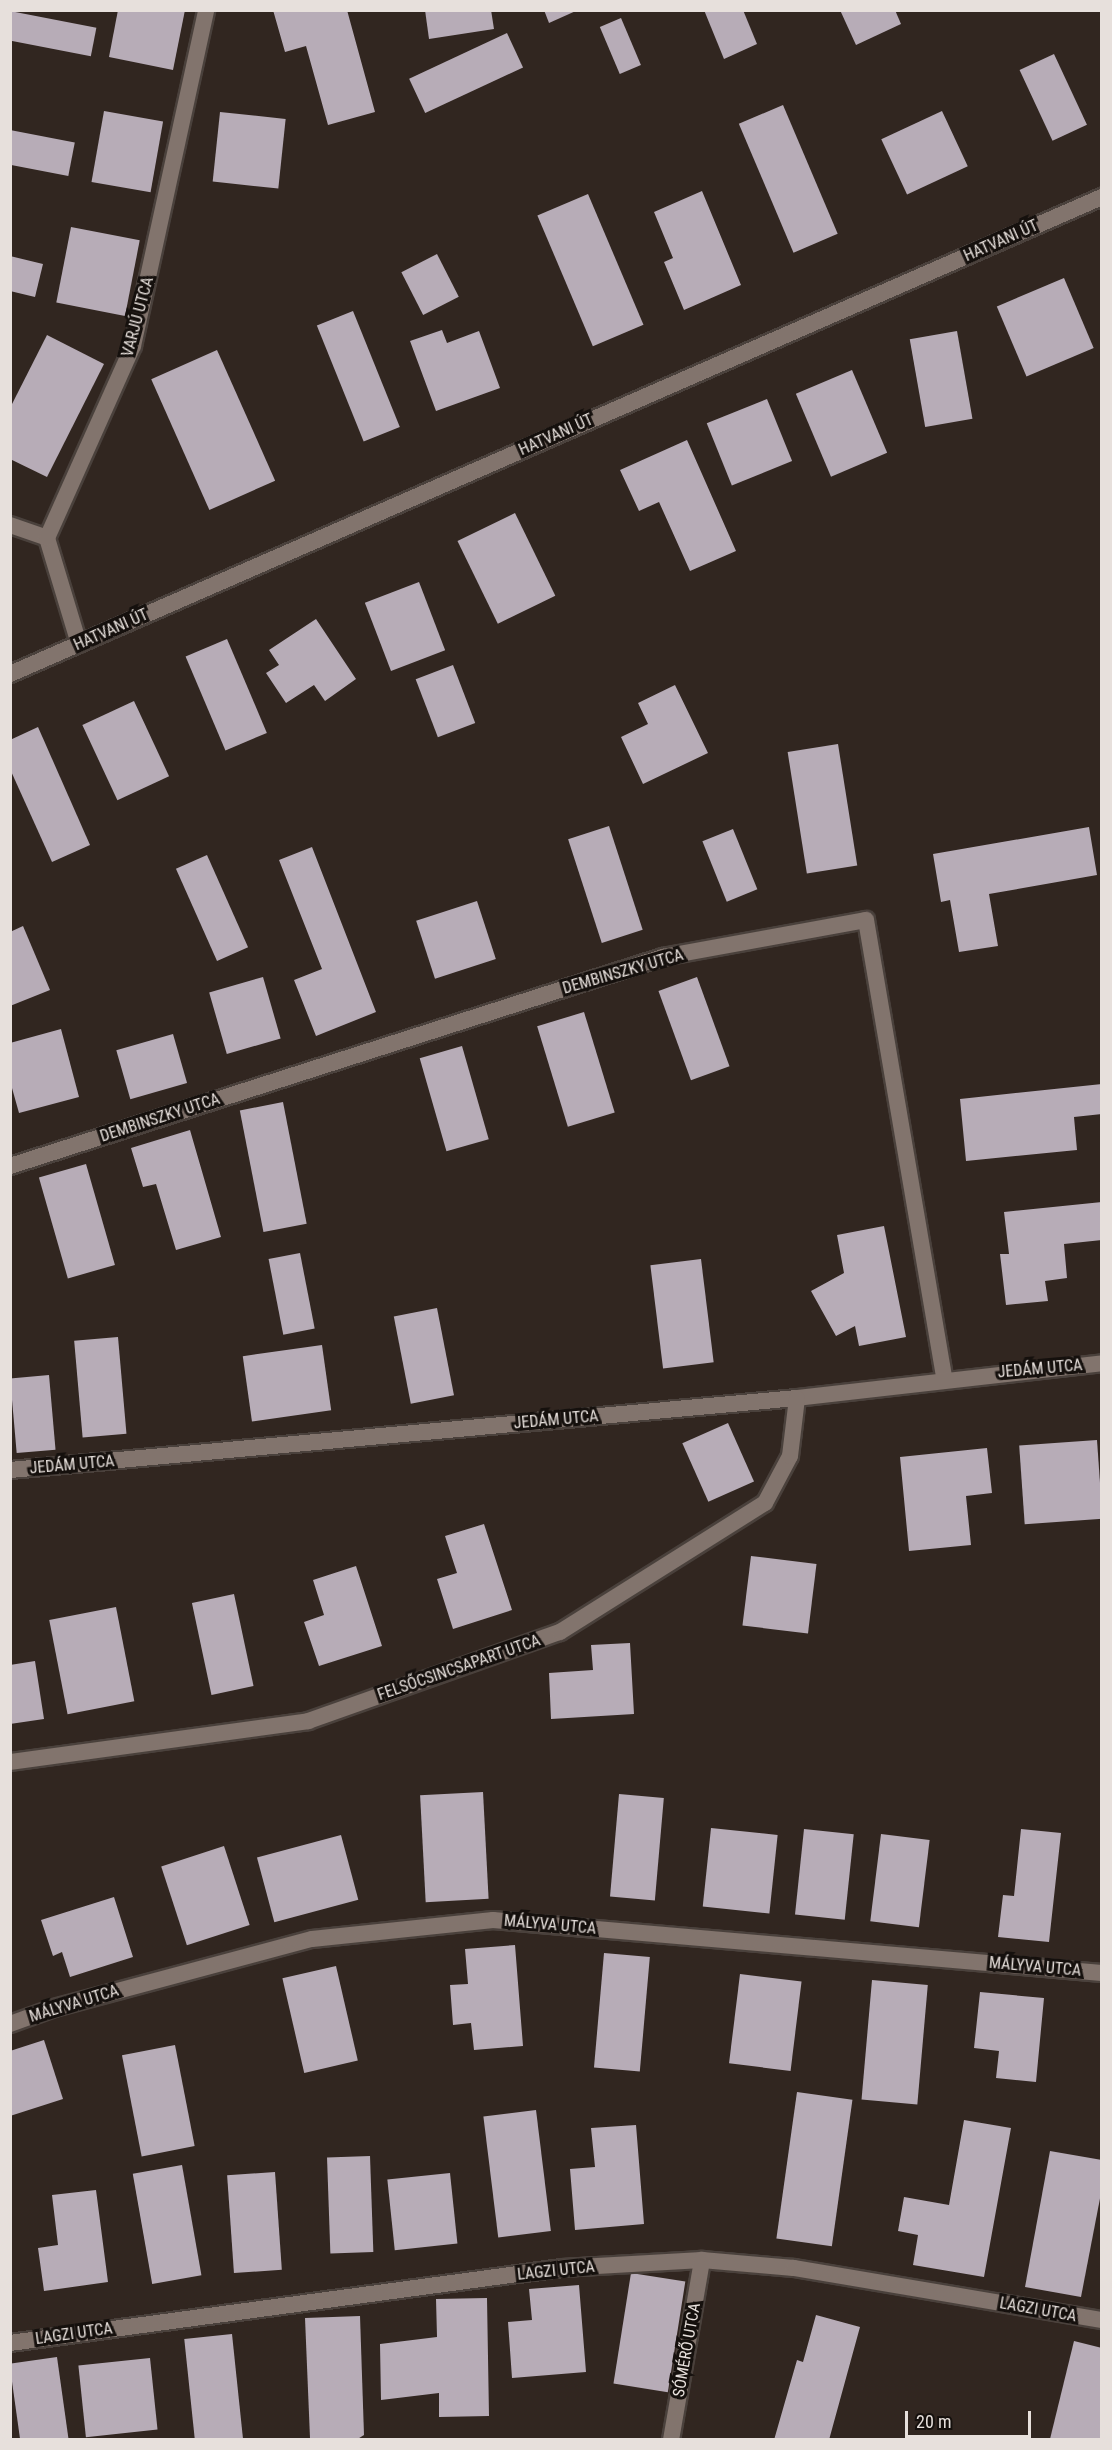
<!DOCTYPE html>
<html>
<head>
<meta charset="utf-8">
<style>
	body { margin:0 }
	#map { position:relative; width:1112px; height:2450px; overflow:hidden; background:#312620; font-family:"Roboto Condensed",sans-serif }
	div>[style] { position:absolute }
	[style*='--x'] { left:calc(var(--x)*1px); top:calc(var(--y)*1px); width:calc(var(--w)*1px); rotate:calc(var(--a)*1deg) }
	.building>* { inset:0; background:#b7acb7; transform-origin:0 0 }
	.roads { filter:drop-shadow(2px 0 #4a413c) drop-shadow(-2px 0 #4a413c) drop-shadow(0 2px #4a413c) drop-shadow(0 -2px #4a413c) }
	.minor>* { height:16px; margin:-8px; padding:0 8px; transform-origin:8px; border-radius:8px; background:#82746d }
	span { translate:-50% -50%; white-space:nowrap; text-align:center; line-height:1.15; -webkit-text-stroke:6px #15100d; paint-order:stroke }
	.street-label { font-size:16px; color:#e7e0dc }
	.frame { position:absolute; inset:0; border:12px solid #e7e0dc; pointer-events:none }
	.scale { position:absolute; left:905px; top:2411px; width:126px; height:27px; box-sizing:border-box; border:3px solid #e7e0dc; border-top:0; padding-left:8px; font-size:18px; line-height:21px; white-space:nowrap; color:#e7e0dc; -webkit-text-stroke:4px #15100d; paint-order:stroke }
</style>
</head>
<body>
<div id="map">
	<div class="building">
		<div style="clip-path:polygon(118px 10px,185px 10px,173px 70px,109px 57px)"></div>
		<div style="clip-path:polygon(273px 10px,347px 10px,375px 112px,328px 125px,306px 46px,285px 52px)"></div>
		<div style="clip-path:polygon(425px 10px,491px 10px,494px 29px,429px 39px)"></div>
		<div style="clip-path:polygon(544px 10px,578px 10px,549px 23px)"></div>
		<div style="clip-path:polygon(704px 10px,743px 10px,757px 44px,724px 59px)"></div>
		<div style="clip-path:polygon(840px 10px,895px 10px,901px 24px,856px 45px)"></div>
		<div style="left:10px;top:11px;width:88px;height:29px;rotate:11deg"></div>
		<div style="left:621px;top:18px;width:51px;height:23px;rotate:67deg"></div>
		<div style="left:507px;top:33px;width:38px;height:108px;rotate:65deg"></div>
		<div style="left:1054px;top:54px;width:78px;height:38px;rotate:65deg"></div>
		<div style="left:783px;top:105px;width:140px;height:48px;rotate:67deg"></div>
		<div style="left:104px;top:111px;width:60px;height:72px;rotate:10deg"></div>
		<div style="left:942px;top:111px;width:61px;height:67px;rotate:65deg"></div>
		<div style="left:220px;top:112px;width:66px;height:70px;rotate:6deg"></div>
		<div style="left:10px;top:130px;width:66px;height:34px;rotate:11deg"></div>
		<div style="clip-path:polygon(702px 191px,741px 285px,684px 310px,664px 262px,673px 258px,654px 212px)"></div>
		<div style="left:588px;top:194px;width:142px;height:55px;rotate:67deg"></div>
		<div style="left:71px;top:227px;width:70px;height:77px;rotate:11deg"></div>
		<div style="left:437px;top:254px;width:48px;height:40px;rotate:63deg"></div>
		<div style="clip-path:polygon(10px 256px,43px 264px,35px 297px,10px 291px)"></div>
		<div style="left:1064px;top:278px;width:76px;height:73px;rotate:67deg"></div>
		<div style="left:353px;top:311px;width:125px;height:39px;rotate:68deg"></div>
		<div style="clip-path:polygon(442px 330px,447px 343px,479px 331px,500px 388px,436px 411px,410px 341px)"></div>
		<div style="left:957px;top:331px;width:89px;height:48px;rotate:80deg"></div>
		<div style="clip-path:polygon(47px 335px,104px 364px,47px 477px,10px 459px,10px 408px)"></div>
		<div style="left:217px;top:350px;width:143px;height:72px;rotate:66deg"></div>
		<div style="left:852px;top:370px;width:90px;height:61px;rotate:67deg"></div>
		<div style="left:767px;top:399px;width:67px;height:65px;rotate:68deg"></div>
		<div style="clip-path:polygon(687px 440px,736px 551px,690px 571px,659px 502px,639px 511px,620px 470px)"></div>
		<div style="left:515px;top:513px;width:92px;height:64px;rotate:64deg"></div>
		<div style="left:419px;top:582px;width:73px;height:58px;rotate:69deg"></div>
		<div style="clip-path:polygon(316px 619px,356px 679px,325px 701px,314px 685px,286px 703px,266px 673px,279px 665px,269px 650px)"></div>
		<div style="left:227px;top:639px;width:102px;height:45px;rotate:67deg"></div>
		<div style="left:453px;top:665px;width:62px;height:40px;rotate:69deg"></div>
		<div style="clip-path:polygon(675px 685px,708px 753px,643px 784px,621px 737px,648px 724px,638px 703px)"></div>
		<div style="left:134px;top:701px;width:83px;height:57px;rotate:65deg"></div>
		<div style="clip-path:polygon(38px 727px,90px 845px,52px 862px,10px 769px,10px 740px)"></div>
		<div style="left:838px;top:744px;width:123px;height:51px;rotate:81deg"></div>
		<div style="left:609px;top:826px;width:109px;height:43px;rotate:72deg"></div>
		<div style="clip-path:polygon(1089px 827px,1097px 875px,989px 894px,998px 946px,959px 952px,950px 900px,941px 902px,933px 854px)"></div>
		<div style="left:733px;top:829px;width:65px;height:33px;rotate:68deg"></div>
		<div style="clip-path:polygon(312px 847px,376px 1012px,316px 1036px,294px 980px,322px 969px,279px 860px)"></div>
		<div style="left:207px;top:855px;width:101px;height:34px;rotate:66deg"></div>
		<div style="left:477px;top:901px;width:61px;height:64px;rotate:72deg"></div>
		<div style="clip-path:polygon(23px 926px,50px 990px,10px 1006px,10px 932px)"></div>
		<div style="left:263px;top:977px;width:64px;height:56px;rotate:74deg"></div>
		<div style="left:697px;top:977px;width:95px;height:41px;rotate:70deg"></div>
		<div style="left:584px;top:1012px;width:105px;height:49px;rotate:73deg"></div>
		<div style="clip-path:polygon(61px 1029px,79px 1097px,19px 1113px,10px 1081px,10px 1043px)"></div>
		<div style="left:173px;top:1034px;width:51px;height:59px;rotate:74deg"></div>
		<div style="left:462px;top:1046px;width:97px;height:44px;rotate:74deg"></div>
		<div style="clip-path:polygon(1102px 1084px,1102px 1114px,1074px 1117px,1077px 1150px,966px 1161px,960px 1099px)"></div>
		<div style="left:283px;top:1102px;width:124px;height:44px;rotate:79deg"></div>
		<div style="clip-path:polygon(190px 1130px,221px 1237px,176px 1250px,156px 1184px,143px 1187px,131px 1148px)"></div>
		<div style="left:86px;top:1164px;width:105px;height:49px;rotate:74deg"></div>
		<div style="clip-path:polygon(1102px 1202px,1102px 1240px,1064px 1244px,1067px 1278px,1045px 1281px,1048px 1301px,1006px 1305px,1000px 1254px,1009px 1254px,1004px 1212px)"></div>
		<div style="clip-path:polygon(884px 1226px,906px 1337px,859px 1346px,855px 1326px,836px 1336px,811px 1291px,844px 1273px,837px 1235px)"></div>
		<div style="left:300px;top:1253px;width:77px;height:32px;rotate:79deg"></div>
		<div style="left:701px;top:1259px;width:104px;height:51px;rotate:83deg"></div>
		<div style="left:437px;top:1308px;width:89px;height:44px;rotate:79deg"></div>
		<div style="left:118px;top:1337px;width:97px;height:44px;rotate:85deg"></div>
		<div style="left:322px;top:1345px;width:66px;height:80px;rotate:82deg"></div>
		<div style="left:49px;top:1375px;width:75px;height:39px;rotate:85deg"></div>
		<div style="left:728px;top:1423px;width:64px;height:50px;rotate:66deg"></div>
		<div style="left:1097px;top:1440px;width:79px;height:78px;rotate:86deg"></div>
		<div style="clip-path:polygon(987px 1448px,992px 1493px,966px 1496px,971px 1545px,909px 1551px,900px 1457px)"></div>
		<div style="clip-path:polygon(484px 1524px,512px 1610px,453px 1629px,437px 1579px,457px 1573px,445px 1536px)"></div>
		<div style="left:751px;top:1556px;width:66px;height:70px;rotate:7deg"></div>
		<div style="clip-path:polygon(356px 1566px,382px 1646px,319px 1666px,304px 1622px,324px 1615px,313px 1580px)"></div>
		<div style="left:234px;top:1594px;width:94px;height:43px;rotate:78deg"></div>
		<div style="left:116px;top:1607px;width:96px;height:68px;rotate:79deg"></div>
		<div style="clip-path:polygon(630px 1643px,634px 1714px,551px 1719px,549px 1673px,593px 1670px,591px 1645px)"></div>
		<div style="clip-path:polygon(35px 1661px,44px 1719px,10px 1724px,10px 1665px)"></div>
		<div style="left:483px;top:1792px;width:107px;height:63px;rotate:87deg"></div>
		<div style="left:619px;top:1794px;width:45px;height:103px;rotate:5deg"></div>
		<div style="left:711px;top:1828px;width:67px;height:79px;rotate:6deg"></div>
		<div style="left:804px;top:1829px;width:50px;height:86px;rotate:6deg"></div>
		<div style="clip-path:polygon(1021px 1829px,1061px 1833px,1049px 1942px,998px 1937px,1003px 1895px,1014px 1896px)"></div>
		<div style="left:881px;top:1834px;width:49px;height:88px;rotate:7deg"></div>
		<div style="left:341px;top:1835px;width:67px;height:87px;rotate:75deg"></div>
		<div style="left:224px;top:1846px;width:83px;height:66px;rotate:72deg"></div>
		<div style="clip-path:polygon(114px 1897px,133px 1957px,70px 1977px,62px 1952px,53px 1956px,41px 1920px)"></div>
		<div style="clip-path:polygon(515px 1945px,523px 2046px,474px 2050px,471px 2023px,453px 2025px,450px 1985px,468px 1984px,465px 1949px)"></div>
		<div style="left:604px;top:1953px;width:46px;height:115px;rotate:5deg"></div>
		<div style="left:336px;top:1966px;width:97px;height:55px;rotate:77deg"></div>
		<div style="left:740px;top:1974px;width:62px;height:90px;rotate:7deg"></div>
		<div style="left:872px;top:1980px;width:56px;height:120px;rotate:5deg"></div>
		<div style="clip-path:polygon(980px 1992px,1044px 1998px,1036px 2082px,996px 2078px,999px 2051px,974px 2048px)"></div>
		<div style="clip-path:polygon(44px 2040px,63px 2099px,10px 2116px,10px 2051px)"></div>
		<div style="left:175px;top:2045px;width:103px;height:54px;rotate:79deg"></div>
		<div style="left:797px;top:2092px;width:56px;height:148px;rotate:8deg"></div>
		<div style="left:536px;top:2110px;width:122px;height:53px;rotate:83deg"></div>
		<div style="clip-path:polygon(964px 2120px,1011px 2128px,984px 2277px,913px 2265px,918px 2235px,898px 2231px,904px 2197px,949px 2205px)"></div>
		<div style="clip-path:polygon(636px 2125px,644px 2224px,575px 2230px,570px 2169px,595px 2167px,591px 2128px)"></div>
		<div style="clip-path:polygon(1050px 2151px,1102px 2160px,1102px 2188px,1081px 2297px,1025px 2287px)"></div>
		<div style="left:370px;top:2156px;width:96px;height:43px;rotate:88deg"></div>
		<div style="left:182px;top:2165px;width:112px;height:50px;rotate:80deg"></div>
		<div style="left:275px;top:2172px;width:98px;height:48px;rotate:86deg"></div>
		<div style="left:450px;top:2173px;width:71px;height:63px;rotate:84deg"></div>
		<div style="clip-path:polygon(96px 2190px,108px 2282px,44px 2291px,38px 2248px,58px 2245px,52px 2195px)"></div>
		<div style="left:631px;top:2273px;width:55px;height:112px;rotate:9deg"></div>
		<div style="clip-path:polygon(579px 2285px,586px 2372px,512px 2378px,508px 2322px,532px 2320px,529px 2289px)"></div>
		<div style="clip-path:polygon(487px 2298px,489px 2416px,439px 2417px,439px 2393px,381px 2400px,380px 2344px,437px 2337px,436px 2299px)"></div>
		<div style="clip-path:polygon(816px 2315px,860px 2327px,829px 2440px,774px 2440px,797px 2360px,803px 2362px)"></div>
		<div style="clip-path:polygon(360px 2316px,364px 2435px,356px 2440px,310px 2438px,305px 2318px)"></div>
		<div style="left:232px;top:2334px;width:107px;height:48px;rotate:84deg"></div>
		<div style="clip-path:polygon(1074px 2341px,1102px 2348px,1102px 2440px,1050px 2439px)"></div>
		<div style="left:57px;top:2357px;width:84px;height:48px;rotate:82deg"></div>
		<div style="left:150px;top:2358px;width:72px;height:72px;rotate:84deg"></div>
	</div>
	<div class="roads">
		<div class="minor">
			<div style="--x:10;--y:525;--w:39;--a:19"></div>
			<div style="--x:79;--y:644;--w:111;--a:-106.8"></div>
			<div style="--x:47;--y:538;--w:210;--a:-65.9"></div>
			<div style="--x:133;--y:346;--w:344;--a:-77.7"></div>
			<div style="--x:10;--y:674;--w:1192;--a:-23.6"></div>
			<div style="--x:10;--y:1166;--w:686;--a:-17.75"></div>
			<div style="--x:663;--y:957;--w:206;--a:-10.3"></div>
			<div style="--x:866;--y:920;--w:465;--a:80.3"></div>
			<div style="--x:10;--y:1470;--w:790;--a:-5.23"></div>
			<div style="--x:797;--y:1398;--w:307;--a:-6.5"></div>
			<div style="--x:10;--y:1762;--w:301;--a:-7.8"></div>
			<div style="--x:308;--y:1721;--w:267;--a:-19.5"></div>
			<div style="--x:560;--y:1632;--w:242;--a:-32.2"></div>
			<div style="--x:765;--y:1503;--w:53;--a:-62"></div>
			<div style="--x:790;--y:1456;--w:58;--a:-83.1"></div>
			<div style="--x:10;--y:2024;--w:47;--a:-20"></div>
			<div style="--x:54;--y:2008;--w:267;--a:-15"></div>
			<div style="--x:312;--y:1939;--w:182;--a:-6"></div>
			<div style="--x:493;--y:1920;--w:611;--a:4.97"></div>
			<div style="--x:10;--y:2343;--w:557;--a:-7.74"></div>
			<div style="--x:562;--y:2268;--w:140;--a:-3.3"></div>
			<div style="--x:702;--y:2260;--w:92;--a:5"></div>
			<div style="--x:794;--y:2268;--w:312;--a:9.6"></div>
			<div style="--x:671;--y:2440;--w:183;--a:-80.2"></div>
		</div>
	</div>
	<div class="street-label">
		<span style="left:1001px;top:241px;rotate:-24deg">HATVANI ÚT</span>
		<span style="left:138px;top:317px;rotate:-75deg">VARJÚ UTCA</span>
		<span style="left:556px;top:435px;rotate:-24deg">HATVANI ÚT</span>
		<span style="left:111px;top:630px;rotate:-24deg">HATVANI ÚT</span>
		<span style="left:623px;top:972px;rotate:-16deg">DEMBINSZKY UTCA</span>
		<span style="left:160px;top:1118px;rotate:-18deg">DEMBINSZKY UTCA</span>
		<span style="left:1040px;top:1369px;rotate:-5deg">JEDÁM UTCA</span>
		<span style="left:556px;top:1420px;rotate:-5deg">JEDÁM UTCA</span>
		<span style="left:72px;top:1465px;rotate:-5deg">JEDÁM UTCA</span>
		<span style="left:459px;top:1668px;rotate:-19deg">FELSŐCSINCSAPART UTCA</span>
		<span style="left:550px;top:1925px;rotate:5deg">MÁLYVA UTCA</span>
		<span style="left:1035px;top:1967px;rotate:5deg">MÁLYVA UTCA</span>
		<span style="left:74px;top:2004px;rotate:-17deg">MÁLYVA UTCA</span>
		<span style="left:556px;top:2271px;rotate:-6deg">LAGZI UTCA</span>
		<span style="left:1038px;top:2310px;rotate:10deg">LAGZI UTCA</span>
		<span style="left:74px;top:2334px;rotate:-8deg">LAGZI UTCA</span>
		<span style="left:687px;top:2350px;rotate:-80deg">SÓMÉRŐ UTCA</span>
	</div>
	<div class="frame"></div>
	<div class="scale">20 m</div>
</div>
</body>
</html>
